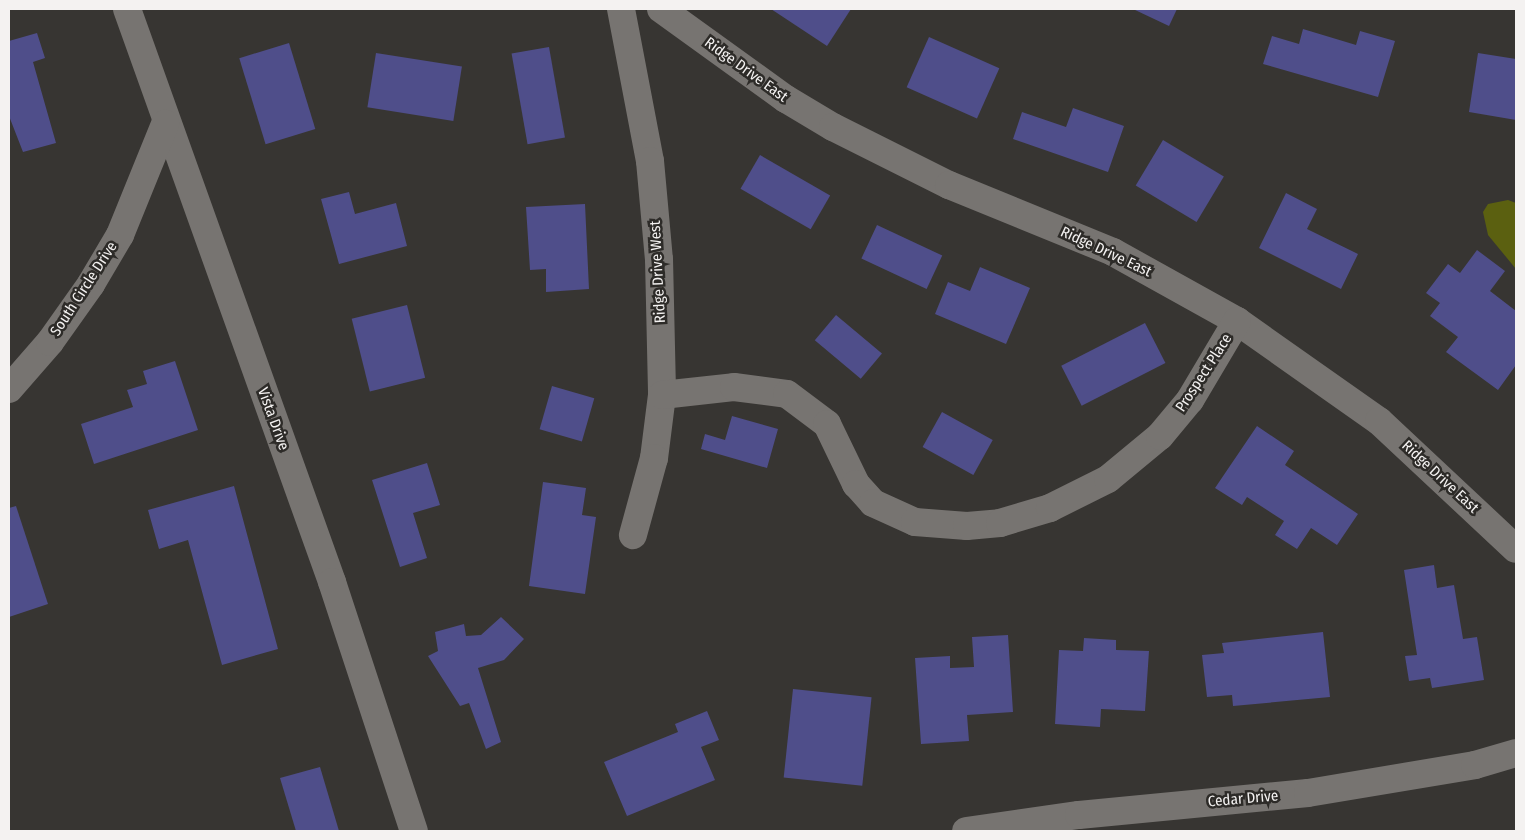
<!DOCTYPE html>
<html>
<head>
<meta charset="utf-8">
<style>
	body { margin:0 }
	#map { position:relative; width:1525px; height:840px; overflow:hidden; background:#373532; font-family:"Fira Sans Condensed",sans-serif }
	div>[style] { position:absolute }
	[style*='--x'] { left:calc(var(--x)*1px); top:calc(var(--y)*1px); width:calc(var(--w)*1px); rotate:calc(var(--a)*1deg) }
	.forest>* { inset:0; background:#5b6010 }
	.building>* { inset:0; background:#4f4e8a; transform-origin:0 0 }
	.minor>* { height:28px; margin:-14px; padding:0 14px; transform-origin:14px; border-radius:14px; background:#777471 }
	span { translate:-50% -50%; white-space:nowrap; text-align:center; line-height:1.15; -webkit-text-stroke:5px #2d2b28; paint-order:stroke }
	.street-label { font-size:15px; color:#f4f2f1 }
	.frame { position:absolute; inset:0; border:10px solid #f4f2f1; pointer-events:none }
</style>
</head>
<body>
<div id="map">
	<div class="forest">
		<div style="clip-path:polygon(1508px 200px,1516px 203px,1516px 269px,1488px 235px,1483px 212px,1488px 204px)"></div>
	</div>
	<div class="building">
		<div style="clip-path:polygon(771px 9px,851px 9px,827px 46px)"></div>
		<div style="clip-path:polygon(1133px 9px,1177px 9px,1169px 26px)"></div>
		<div style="clip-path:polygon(1303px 29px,1356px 45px,1360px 31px,1395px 41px,1378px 97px,1263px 64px,1272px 36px,1299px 44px)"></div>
		<div style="clip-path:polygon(37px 33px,45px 58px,33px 62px,56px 143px,23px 152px,9px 116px,9px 41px)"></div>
		<div style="left:929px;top:37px;width:77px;height:55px;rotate:24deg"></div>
		<div style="left:289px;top:43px;width:90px;height:52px;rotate:73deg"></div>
		<div style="left:549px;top:47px;width:92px;height:38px;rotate:80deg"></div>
		<div style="left:376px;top:53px;width:87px;height:55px;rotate:9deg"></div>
		<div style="clip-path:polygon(1478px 53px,1516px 59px,1516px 120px,1469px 112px)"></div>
		<div style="clip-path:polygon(1073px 108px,1124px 126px,1108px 172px,1013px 139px,1022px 112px,1066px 127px)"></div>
		<div style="left:1163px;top:140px;width:71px;height:53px;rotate:31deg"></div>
		<div style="left:760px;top:155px;width:81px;height:39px;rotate:30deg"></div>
		<div style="clip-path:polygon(349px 192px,355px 214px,396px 203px,407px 246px,339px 264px,321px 199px)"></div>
		<div style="clip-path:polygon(1286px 193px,1317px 209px,1307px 229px,1358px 254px,1341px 289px,1259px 248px)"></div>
		<div style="clip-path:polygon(585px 204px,589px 289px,546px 292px,546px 269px,530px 270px,526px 207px)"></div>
		<div style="left:877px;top:225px;width:72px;height:37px;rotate:25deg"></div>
		<div style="clip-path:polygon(1477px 250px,1505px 271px,1490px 291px,1516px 311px,1516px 365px,1498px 390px,1446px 352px,1458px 337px,1430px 316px,1440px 303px,1426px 293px,1448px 264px,1460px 273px)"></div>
		<div style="clip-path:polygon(980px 267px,1030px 288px,1006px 344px,935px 314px,948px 282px,970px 291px)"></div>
		<div style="left:407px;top:305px;width:75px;height:57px;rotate:76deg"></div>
		<div style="left:836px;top:315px;width:60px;height:33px;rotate:40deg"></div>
		<div style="left:1145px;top:323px;width:45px;height:94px;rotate:63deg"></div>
		<div style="clip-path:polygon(175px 361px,198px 430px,94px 464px,81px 424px,133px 407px,127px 390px,147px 384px,143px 371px)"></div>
		<div style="left:552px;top:386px;width:44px;height:45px;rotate:16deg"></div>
		<div style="left:942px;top:412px;width:58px;height:40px;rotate:29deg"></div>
		<div style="clip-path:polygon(732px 416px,778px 429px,767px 468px,701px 449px,705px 434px,725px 440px)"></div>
		<div style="clip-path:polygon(1257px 426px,1294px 451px,1285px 465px,1358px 514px,1337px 545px,1311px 528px,1297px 549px,1275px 535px,1284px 521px,1247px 497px,1242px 505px,1215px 488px)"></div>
		<div style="clip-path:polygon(427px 463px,440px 505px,413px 513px,427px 558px,400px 567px,372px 480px)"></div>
		<div style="clip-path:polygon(543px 482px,586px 488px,582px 515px,596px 517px,585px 594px,529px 586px)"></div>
		<div style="clip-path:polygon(234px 486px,278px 649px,222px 665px,188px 540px,159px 549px,148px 510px)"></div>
		<div style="clip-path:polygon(16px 506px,48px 604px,9px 617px,9px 508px)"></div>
		<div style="clip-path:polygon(1434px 565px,1437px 588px,1454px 585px,1463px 639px,1477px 637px,1484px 680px,1432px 688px,1430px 678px,1409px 681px,1405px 656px,1417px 655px,1404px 570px)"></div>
		<div style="clip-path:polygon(501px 617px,524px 639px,504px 660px,478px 668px,501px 742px,486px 749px,469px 703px,460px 706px,428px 656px,438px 651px,435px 632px,464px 624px,466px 636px,481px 635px)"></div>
		<div style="clip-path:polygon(1323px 632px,1330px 697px,1233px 706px,1232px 695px,1207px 697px,1202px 655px,1224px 653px,1222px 643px)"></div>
		<div style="clip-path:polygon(1008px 635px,1013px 712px,967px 715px,969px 741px,921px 744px,915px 658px,950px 656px,950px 668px,974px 667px,972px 637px)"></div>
		<div style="clip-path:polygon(1084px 638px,1116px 640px,1116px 650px,1149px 651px,1145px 711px,1101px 709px,1100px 727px,1055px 724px,1059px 650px,1083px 651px)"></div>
		<div style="left:793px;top:689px;width:79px;height:89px;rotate:6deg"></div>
		<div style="clip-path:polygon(707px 711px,719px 740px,701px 747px,715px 780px,627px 816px,604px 762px,678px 732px,675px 724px)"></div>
		<div style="clip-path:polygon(320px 767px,339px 831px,296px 831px,280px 778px)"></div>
	</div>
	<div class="minor">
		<div style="--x:127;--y:9;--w:609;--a:70.31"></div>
		<div style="--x:332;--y:582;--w:262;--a:71.8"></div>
		<div style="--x:621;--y:9;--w:155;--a:79.2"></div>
		<div style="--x:650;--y:161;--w:98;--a:84.8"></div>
		<div style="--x:659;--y:259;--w:136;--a:88.7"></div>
		<div style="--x:662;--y:395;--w:64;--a:97.2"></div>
		<div style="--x:654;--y:458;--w:80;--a:105.3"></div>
		<div style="--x:661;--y:9;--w:154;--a:35.8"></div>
		<div style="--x:786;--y:99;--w:55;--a:30.8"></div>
		<div style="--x:833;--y:127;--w:130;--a:26.6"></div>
		<div style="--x:949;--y:185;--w:177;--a:22.2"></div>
		<div style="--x:1113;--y:252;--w:142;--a:29.1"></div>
		<div style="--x:1237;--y:321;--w:174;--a:35.2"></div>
		<div style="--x:1379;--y:421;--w:187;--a:43.1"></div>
		<div style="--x:9;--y:389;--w:62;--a:-48.9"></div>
		<div style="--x:50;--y:342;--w:71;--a:-54.7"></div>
		<div style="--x:91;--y:284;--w:57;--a:-59.4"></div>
		<div style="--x:120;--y:235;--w:120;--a:-67.9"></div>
		<div style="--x:662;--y:395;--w:72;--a:-6.3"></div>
		<div style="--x:734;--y:387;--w:53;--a:7.5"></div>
		<div style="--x:787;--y:394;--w:50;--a:36.9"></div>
		<div style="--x:827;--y:424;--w:67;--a:64.2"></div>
		<div style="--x:856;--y:484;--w:25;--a:48"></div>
		<div style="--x:873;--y:503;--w:46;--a:24.3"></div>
		<div style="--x:915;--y:522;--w:52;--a:4.4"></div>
		<div style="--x:967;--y:526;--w:33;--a:-5"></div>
		<div style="--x:1000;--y:523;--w:52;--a:-16.7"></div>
		<div style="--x:1050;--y:508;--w:65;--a:-26.6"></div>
		<div style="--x:1108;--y:479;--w:67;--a:-39.6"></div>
		<div style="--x:1160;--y:436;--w:47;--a:-50.2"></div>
		<div style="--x:1190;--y:400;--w:92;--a:-59.3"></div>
		<div style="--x:966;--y:831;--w:114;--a:-8.1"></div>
		<div style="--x:1079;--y:815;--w:230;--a:-5.5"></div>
		<div style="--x:1308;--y:793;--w:169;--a:-9.5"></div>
		<div style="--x:1475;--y:765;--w:43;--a:-16.3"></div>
	</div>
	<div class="street-label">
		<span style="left:746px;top:70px;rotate:36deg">Ridge Drive East</span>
		<span style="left:1106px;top:252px;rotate:25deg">Ridge Drive East</span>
		<span style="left:658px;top:272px;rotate:-93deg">Ridge Drive West</span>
		<span style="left:84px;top:289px;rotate:-57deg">South Circle Drive</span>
		<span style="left:1204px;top:373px;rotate:-57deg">Prospect Place</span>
		<span style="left:273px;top:419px;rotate:70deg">Vista Drive</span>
		<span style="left:1440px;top:477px;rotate:43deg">Ridge Drive East</span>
		<span style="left:1243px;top:799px;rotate:-5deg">Cedar Drive</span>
	</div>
	<div class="frame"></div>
</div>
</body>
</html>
